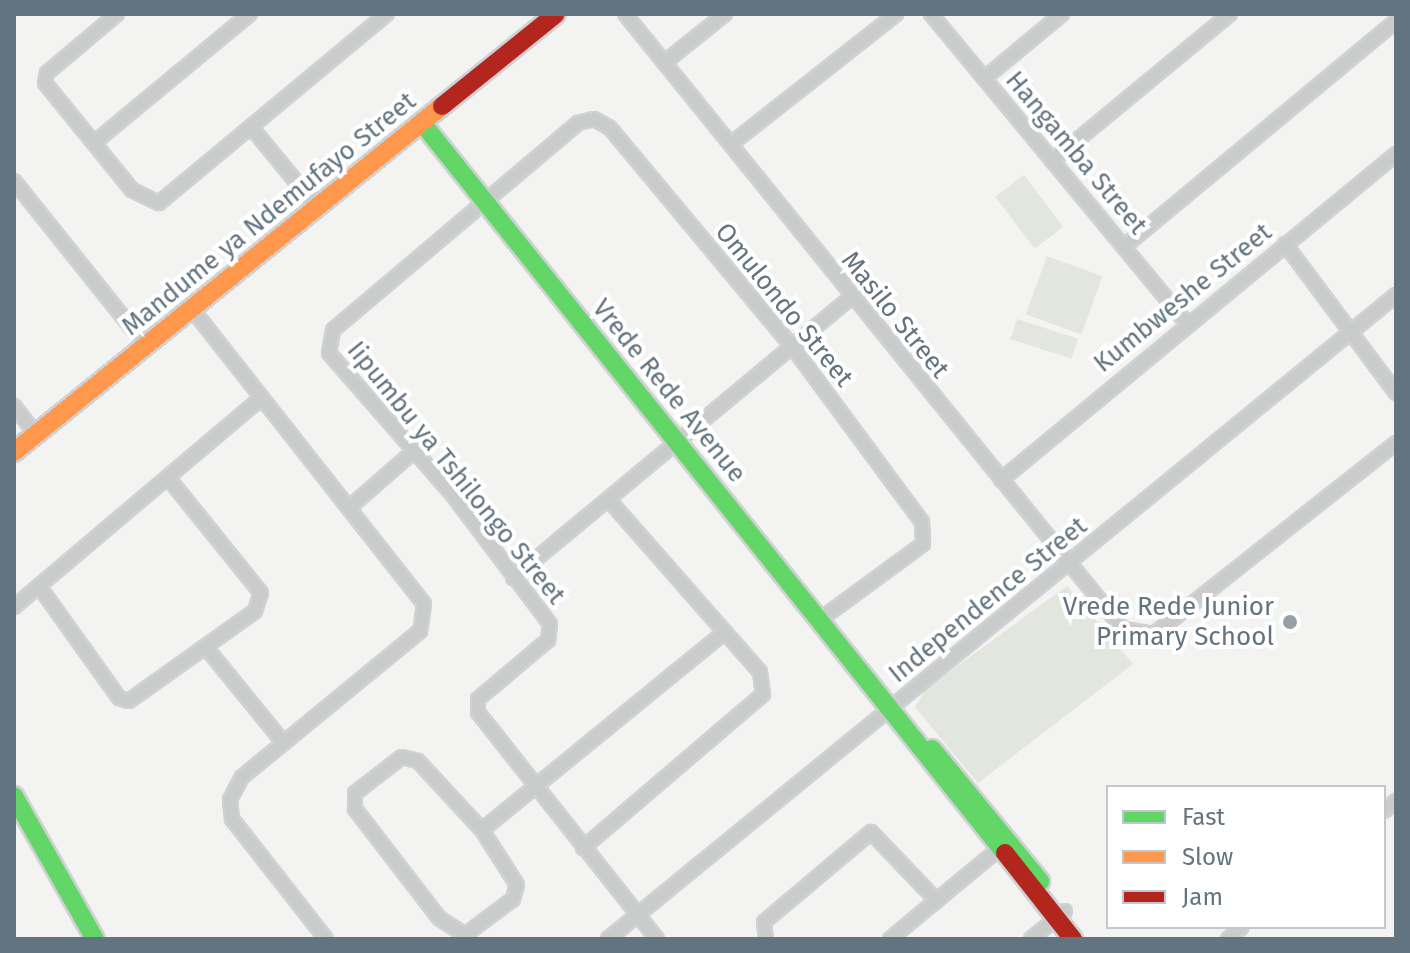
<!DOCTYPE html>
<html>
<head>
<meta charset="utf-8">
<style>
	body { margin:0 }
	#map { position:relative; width:1410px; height:953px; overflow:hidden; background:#f3f3f1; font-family:"Fira Sans",sans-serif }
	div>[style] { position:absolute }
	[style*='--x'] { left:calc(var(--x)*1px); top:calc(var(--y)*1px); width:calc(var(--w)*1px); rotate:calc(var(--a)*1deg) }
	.green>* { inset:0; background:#e2e6df; transform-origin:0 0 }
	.roads { filter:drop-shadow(2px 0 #d0d1d2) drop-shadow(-2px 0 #d0d1d2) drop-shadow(0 2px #d0d1d2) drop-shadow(0 -2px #d0d1d2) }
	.street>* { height:12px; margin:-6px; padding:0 6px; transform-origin:6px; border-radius:6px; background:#cacccc }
	.fast>* { height:18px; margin:-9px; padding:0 9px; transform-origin:9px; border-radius:9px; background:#63d668 }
	.slow>* { height:18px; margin:-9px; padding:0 9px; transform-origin:9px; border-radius:9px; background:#ff974d }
	.jam>* { height:18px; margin:-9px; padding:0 9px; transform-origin:9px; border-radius:9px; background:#b3261e }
	.dots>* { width:22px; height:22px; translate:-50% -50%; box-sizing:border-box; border:4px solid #fff; border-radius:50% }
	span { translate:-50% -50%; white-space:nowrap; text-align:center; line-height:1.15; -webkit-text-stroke:8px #fff; paint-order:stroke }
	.street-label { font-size:26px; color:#637481 }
	.poi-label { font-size:26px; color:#637481 }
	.right { translate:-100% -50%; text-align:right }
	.frame { position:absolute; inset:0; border:16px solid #637481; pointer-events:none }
	.legend { position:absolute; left:1106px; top:785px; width:280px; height:144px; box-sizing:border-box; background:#fff; border:2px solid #c1c7cd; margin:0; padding:10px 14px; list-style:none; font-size:24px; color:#637481 }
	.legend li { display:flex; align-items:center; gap:16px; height:40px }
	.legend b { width:40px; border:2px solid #c1c7cd }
</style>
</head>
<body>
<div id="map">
	<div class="green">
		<div style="left:1024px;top:175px;width:65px;height:36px;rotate:53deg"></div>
		<div style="left:1047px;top:256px;width:59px;height:62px;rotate:20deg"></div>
		<div style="left:1017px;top:319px;width:64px;height:21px;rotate:18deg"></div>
		<div style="clip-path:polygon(1067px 586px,1133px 664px,978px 783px,915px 707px,926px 689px)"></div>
	</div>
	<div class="roads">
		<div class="street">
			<div style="--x:117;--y:14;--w:92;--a:139.9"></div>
			<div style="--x:47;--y:73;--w:10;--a:101"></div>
			<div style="--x:45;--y:83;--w:138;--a:50.9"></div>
			<div style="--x:132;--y:190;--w:30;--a:26"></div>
			<div style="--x:159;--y:203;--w:296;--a:-39.7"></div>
			<div style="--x:625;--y:14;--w:791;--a:51"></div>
			<div style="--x:1123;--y:629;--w:31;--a:9"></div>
			<div style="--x:1154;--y:634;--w:308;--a:-38.3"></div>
			<div style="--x:931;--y:14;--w:398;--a:50.4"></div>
			<div style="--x:665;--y:62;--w:77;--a:-38.7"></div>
			<div style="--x:986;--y:77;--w:99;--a:-39.7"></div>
			<div style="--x:252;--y:128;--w:99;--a:50.7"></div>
			<div style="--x:95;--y:142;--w:201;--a:-39.6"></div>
			<div style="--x:731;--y:144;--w:210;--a:-38.2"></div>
			<div style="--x:1052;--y:161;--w:231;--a:-39.6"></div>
			<div style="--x:14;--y:181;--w:213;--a:51.3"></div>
			<div style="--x:1285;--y:244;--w:186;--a:53.3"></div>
			<div style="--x:1125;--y:246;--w:352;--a:-39.7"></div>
			<div style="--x:192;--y:309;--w:375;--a:51.8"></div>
			<div style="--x:424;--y:604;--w:27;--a:98"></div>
			<div style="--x:420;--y:631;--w:230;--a:140.6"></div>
			<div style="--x:242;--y:777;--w:26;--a:118"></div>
			<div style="--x:230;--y:800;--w:19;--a:84"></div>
			<div style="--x:232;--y:819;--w:152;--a:51.9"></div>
			<div style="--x:14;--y:406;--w:37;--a:52"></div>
			<div style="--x:1001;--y:480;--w:512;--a:-39.53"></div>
			<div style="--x:350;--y:507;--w:82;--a:-41.1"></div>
			<div style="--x:513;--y:578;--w:440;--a:-39.7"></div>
			<div style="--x:41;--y:589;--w:134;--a:54.4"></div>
			<div style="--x:119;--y:698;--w:10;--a:17"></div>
			<div style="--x:129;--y:701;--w:155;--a:-35.5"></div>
			<div style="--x:255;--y:611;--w:19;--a:-72"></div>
			<div style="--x:261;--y:593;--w:146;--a:-128.9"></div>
			<div style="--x:14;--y:607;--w:322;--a:-40.2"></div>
			<div style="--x:208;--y:650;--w:119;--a:50.8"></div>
			<div style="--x:402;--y:757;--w:16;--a:14"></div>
			<div style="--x:418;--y:761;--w:94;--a:47.2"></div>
			<div style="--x:482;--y:830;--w:65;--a:57.5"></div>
			<div style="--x:517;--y:885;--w:15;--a:106"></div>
			<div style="--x:513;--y:899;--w:60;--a:143.1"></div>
			<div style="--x:465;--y:935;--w:31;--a:-147"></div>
			<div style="--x:439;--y:918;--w:138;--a:-127.6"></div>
			<div style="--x:355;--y:809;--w:16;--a:-90"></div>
			<div style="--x:355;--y:793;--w:59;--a:-37.5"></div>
			<div style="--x:1384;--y:811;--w:16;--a:-40"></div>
			<div style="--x:482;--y:830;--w:308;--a:-39.2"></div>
			<div style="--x:583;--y:848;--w:237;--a:-40.5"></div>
			<div style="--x:763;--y:694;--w:22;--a:-98"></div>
			<div style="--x:760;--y:672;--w:229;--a:-131.3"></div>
			<div style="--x:608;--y:939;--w:1018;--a:-39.26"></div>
			<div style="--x:657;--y:939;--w:289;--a:-128.3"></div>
			<div style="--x:478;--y:712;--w:13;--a:-90"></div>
			<div style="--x:478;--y:699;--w:92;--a:-40.1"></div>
			<div style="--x:548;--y:640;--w:16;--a:-83"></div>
			<div style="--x:550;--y:624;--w:163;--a:-127"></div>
			<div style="--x:452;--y:494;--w:187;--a:-131.1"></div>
			<div style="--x:329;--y:353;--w:23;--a:-80"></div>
			<div style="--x:333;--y:330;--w:321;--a:-40.2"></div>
			<div style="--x:578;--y:123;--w:16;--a:-14"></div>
			<div style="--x:594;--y:119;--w:18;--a:29"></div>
			<div style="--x:610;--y:128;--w:283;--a:50.2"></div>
			<div style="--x:791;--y:345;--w:220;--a:53.5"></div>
			<div style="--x:922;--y:522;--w:22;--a:87"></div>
			<div style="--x:923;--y:544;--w:127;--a:143.7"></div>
			<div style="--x:766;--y:939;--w:17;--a:-97"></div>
			<div style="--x:764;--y:922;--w:140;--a:-40.1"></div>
			<div style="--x:871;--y:832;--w:94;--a:46.3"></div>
			<div style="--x:890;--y:939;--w:149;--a:-39.6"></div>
			<div style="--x:1031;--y:939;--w:44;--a:-39.5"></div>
			<div style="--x:1228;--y:939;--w:18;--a:-41"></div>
		</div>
		<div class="fast">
			<div style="--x:423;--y:124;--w:933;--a:51.4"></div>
			<div style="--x:932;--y:749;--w:171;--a:50.7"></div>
			<div style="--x:14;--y:796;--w:164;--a:60.5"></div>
		</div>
		<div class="slow">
			<div style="--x:14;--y:452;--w:550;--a:-38.95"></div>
		</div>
		<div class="jam">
			<div style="--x:442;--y:106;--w:146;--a:-38.9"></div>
			<div style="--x:1005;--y:853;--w:110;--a:51.7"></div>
		</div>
	</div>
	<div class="dots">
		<div style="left:1290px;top:622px;background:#95a0a8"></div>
	</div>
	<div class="street-label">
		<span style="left:1076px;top:153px;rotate:50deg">Hangamba Street</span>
		<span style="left:269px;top:214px;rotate:-39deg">Mandume ya Ndemufayo Street</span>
		<span style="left:1183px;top:298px;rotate:-39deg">Kumbweshe Street</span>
		<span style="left:784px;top:305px;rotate:51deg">Omulondo Street</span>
		<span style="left:895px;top:315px;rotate:51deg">Masilo Street</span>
		<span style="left:669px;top:391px;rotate:51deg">Vrede Rede Avenue</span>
		<span style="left:456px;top:473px;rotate:51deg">Iipumbu ya Tshilongo Street</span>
		<span style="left:988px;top:600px;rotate:-39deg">Independence Street</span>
	</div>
	<div class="poi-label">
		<span class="right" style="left:1274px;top:622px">Vrede Rede Junior<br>Primary School</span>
	</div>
	<div class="frame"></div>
	<ul class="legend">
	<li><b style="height:10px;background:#63d668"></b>Fast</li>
	<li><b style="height:10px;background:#ff974d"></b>Slow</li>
	<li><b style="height:10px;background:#b3261e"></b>Jam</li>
	</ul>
</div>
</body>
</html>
